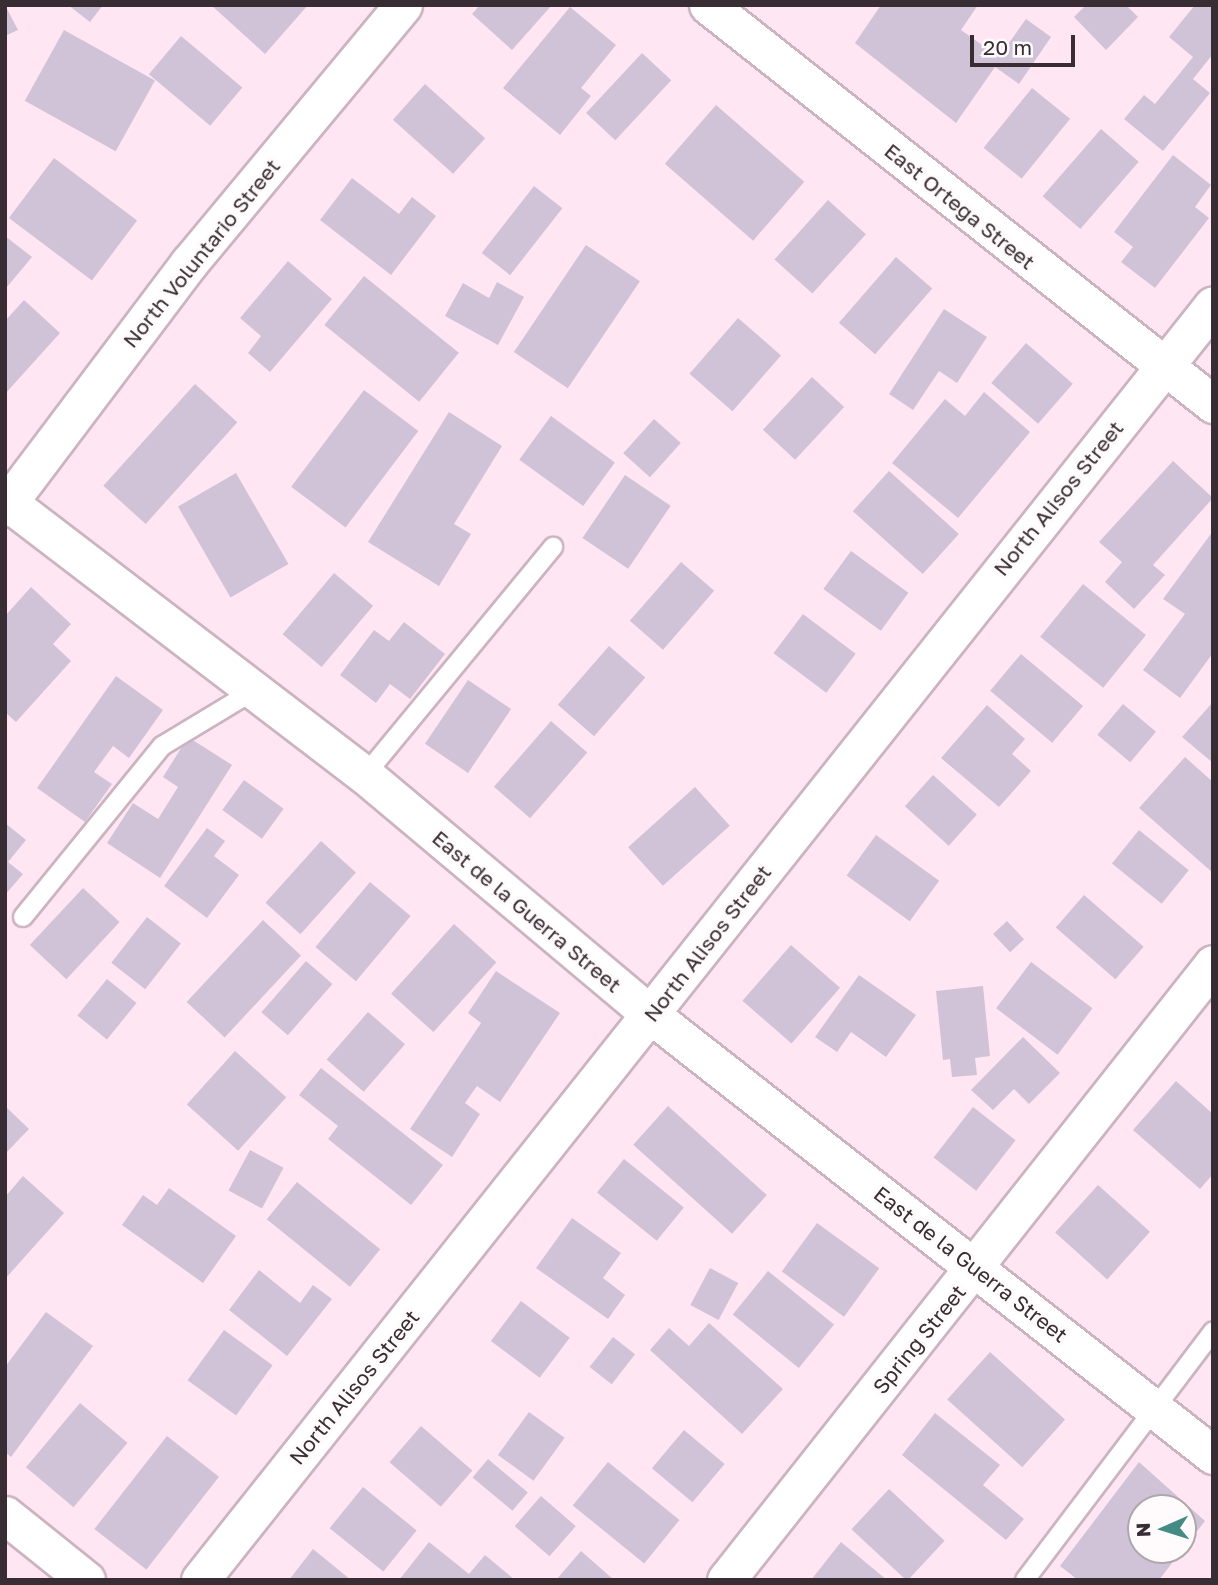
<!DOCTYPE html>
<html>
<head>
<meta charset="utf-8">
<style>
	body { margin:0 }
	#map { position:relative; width:1218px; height:1585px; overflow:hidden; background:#ffe6f2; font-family:"Golos Text",sans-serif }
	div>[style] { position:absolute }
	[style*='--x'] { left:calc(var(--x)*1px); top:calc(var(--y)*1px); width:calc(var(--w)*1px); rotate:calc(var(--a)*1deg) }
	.building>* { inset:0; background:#d0c3d7; transform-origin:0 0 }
	.roads { filter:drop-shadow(2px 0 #cbb4c0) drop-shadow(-2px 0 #cbb4c0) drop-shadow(0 2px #cbb4c0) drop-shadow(0 -2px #cbb4c0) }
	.service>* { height:18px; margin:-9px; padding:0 9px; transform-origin:9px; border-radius:9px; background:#fff }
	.minor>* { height:37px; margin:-18.5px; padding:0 18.5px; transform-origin:18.5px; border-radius:18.5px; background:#fff }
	span { translate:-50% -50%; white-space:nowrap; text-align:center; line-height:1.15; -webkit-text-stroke:6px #fffafc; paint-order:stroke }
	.street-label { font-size:21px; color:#372d32 }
	.frame { position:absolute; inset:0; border:7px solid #372d32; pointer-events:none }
	.north { position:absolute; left:1127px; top:1494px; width:70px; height:70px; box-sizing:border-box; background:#fffafc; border:2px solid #afa8ab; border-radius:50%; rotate:267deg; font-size:19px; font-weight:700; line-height:28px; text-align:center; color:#372d32 }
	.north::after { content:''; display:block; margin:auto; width:24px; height:32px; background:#448b84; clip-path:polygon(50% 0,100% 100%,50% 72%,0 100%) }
	.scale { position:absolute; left:970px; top:35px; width:105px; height:32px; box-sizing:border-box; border:4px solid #372d32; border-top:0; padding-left:9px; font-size:21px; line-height:24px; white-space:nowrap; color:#372d32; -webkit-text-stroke:5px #fffafc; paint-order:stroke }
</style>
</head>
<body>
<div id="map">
	<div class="building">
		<div style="clip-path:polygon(5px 5px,18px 30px,5px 36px)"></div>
		<div style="clip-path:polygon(68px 5px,103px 5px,90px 22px)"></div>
		<div style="clip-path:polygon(211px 5px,308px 5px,265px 54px)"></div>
		<div style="clip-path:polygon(480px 5px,552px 5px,512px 50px,472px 14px)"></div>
		<div style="clip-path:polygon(881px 5px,978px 5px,961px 30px,999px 57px,1026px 19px,1051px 37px,1019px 84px,995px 67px,956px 123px,855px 43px)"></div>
		<div style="clip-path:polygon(1086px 5px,1126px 5px,1138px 17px,1106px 50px,1074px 17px)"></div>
		<div style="clip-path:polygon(1195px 5px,1213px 5px,1213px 54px,1193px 79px,1210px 93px,1163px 151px,1124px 119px,1144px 95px,1155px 104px,1193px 57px,1169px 37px)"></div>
		<div style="clip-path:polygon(570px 7px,616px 45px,581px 88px,591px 96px,560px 135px,503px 88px)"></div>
		<div style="left:64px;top:30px;width:104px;height:81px;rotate:29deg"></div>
		<div style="left:181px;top:36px;width:80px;height:50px;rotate:40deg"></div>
		<div style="left:642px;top:53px;width:40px;height:82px;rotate:43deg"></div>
		<div style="left:425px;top:84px;width:81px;height:48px;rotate:42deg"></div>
		<div style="left:1032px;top:88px;width:49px;height:77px;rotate:39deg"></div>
		<div style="left:716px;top:105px;width:117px;height:78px;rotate:41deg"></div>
		<div style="left:1101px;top:129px;width:50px;height:89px;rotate:41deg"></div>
		<div style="clip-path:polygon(1173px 155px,1211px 185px,1195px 207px,1209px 218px,1155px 288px,1121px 262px,1133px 247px,1114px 232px)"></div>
		<div style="left:54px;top:158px;width:104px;height:75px;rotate:37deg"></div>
		<div style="clip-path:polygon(352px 178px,399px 214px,412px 197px,436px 216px,391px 275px,320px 220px)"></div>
		<div style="left:534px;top:186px;width:36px;height:85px;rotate:38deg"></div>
		<div style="left:828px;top:200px;width:51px;height:80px;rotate:42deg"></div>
		<div style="clip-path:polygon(5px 236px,32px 257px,7px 287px,5px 285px)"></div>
		<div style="left:586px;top:245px;width:65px;height:129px;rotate:34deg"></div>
		<div style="left:896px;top:257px;width:48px;height:87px;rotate:41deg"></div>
		<div style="clip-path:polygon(288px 261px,332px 299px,270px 372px,248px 353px,261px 336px,240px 318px)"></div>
		<div style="left:364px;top:276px;width:122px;height:63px;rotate:39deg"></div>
		<div style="clip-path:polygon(497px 282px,524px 297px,498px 345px,445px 316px,463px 283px,489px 298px)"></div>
		<div style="clip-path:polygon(24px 300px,60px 333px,5px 394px,5px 321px)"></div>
		<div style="clip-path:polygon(944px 309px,987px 337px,957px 383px,939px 371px,913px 410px,889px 394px)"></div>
		<div style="left:738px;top:318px;width:57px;height:74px;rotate:41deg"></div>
		<div style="left:1026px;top:343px;width:62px;height:53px;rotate:41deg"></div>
		<div style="left:812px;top:377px;width:44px;height:72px;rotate:43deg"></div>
		<div style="left:195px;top:384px;width:57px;height:137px;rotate:42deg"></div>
		<div style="left:364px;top:390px;width:68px;height:121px;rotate:37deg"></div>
		<div style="clip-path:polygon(984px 392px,1030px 432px,958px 518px,892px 463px,945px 399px,965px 416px)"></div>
		<div style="clip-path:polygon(449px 412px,502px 446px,454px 524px,471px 534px,439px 586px,368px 542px)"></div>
		<div style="left:551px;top:416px;width:79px;height:54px;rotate:36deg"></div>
		<div style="left:654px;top:419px;width:36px;height:46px;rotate:42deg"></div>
		<div style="clip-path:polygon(1173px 461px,1213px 498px,1153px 565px,1165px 575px,1134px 609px,1105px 582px,1122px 562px,1099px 542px)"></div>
		<div style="left:889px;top:471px;width:94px;height:54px;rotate:42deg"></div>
		<div style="left:236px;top:473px;width:105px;height:67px;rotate:60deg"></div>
		<div style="left:625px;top:475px;width:55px;height:76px;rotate:34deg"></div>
		<div style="clip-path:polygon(1213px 531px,1213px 653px,1180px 698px,1143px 670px,1185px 614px,1163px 599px)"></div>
		<div style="left:851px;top:551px;width:71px;height:47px;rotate:36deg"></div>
		<div style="left:681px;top:562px;width:44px;height:78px;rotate:41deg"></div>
		<div style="left:334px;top:573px;width:51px;height:80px;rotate:40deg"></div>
		<div style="left:1083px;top:584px;width:81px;height:68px;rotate:39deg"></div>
		<div style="clip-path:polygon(31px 587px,71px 624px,53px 644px,71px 661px,16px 722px,5px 712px,5px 616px)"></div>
		<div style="left:803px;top:614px;width:66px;height:49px;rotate:37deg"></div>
		<div style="clip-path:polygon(404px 622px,445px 654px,410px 699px,390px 684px,376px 703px,340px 675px,374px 630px,389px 641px)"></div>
		<div style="left:609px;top:646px;width:48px;height:78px;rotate:41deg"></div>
		<div style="left:1021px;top:654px;width:81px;height:48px;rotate:40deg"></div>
		<div style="clip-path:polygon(116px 676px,163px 710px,129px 758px,113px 746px,94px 772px,112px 784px,85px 822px,37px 788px)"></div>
		<div style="left:468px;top:680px;width:52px;height:77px;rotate:34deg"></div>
		<div style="clip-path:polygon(1213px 702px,1213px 763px,1182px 737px)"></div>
		<div style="left:1123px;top:704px;width:43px;height:40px;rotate:40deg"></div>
		<div style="clip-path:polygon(987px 705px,1025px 739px,1012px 754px,1031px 771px,999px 807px,941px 758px)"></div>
		<div style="left:551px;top:721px;width:48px;height:87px;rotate:41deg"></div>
		<div style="clip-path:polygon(188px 737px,232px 765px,160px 878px,107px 843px,133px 803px,158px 819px,178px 787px,163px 777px)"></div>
		<div style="clip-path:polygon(1185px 757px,1213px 782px,1213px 873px,1139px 808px)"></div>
		<div style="left:933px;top:775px;width:59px;height:42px;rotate:42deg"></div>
		<div style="left:244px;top:780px;width:49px;height:37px;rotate:36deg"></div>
		<div style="left:695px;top:787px;width:52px;height:90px;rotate:48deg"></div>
		<div style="clip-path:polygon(5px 823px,26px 840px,8px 862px,23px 874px,5px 895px)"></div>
		<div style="clip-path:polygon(207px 828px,225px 841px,214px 856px,239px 875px,207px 918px,164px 886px)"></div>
		<div style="left:1139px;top:830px;width:64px;height:43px;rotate:39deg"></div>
		<div style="left:876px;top:835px;width:78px;height:50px;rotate:36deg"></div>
		<div style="left:321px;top:841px;width:47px;height:83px;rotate:42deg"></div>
		<div style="left:370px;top:882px;width:53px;height:85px;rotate:40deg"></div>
		<div style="left:83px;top:888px;width:50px;height:78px;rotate:43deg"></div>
		<div style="left:1084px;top:895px;width:79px;height:43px;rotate:41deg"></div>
		<div style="left:147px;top:917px;width:43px;height:58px;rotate:38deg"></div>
		<div style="left:263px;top:920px;width:52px;height:112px;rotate:43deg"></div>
		<div style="left:1007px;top:921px;width:25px;height:19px;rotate:47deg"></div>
		<div style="left:454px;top:924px;width:57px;height:94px;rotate:42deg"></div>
		<div style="left:791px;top:945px;width:65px;height:74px;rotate:41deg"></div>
		<div style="left:306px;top:961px;width:35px;height:68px;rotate:41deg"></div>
		<div style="left:1031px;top:962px;width:77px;height:58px;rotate:37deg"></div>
		<div style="clip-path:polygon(496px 971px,560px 1013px,500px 1102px,477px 1086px,465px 1103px,480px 1114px,452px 1157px,410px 1129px,481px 1023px,468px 1013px)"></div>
		<div style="clip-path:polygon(859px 975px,916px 1015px,886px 1057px,851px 1032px,837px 1052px,815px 1037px)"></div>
		<div style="left:107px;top:979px;width:38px;height:47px;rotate:39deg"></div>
		<div style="clip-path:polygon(983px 986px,990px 1056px,975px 1058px,977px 1075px,952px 1077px,950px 1059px,943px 1060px,936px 991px)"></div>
		<div style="left:368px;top:1012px;width:49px;height:63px;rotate:41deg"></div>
		<div style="clip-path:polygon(1023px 1037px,1060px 1073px,1029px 1104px,1014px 1089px,993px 1110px,971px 1090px)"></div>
		<div style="left:235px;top:1051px;width:69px;height:72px;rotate:42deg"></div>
		<div style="clip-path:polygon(321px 1068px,443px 1165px,411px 1205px,328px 1139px,338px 1126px,299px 1095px)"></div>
		<div style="clip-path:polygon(1176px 1081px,1213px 1114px,1213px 1174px,1200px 1189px,1133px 1130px)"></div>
		<div style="clip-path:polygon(5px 1106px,29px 1129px,5px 1154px)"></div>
		<div style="left:668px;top:1106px;width:133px;height:52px;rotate:42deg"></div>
		<div style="left:973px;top:1107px;width:54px;height:64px;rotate:38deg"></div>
		<div style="left:250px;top:1150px;width:38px;height:46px;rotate:28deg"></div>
		<div style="left:624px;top:1159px;width:77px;height:43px;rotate:39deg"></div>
		<div style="clip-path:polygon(23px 1176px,64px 1213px,5px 1279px,5px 1197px)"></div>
		<div style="left:297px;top:1182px;width:107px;height:48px;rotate:39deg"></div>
		<div style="left:1098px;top:1185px;width:70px;height:64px;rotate:42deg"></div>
		<div style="clip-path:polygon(169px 1188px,236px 1236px,203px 1283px,122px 1225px,143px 1195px,157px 1205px)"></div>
		<div style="clip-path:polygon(572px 1218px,621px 1253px,603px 1278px,625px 1295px,608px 1319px,536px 1268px)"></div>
		<div style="left:817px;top:1223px;width:77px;height:60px;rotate:36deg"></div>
		<div style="left:710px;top:1268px;width:32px;height:42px;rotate:28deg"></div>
		<div style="clip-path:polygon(259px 1270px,300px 1303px,313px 1285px,332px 1299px,287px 1356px,229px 1310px)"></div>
		<div style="left:768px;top:1271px;width:85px;height:56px;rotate:39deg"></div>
		<div style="left:521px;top:1301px;width:61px;height:50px;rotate:37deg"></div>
		<div style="clip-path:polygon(46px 1312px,93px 1346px,11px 1457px,5px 1452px,5px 1367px)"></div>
		<div style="clip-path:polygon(709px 1323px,783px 1389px,742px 1434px,650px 1350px,669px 1328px,689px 1346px)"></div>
		<div style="left:224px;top:1330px;width:60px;height:62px;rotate:36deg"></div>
		<div style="left:613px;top:1337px;width:28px;height:38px;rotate:38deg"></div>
		<div style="left:990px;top:1352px;width:101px;height:64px;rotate:42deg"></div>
		<div style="left:80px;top:1403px;width:62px;height:84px;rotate:40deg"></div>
		<div style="left:529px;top:1412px;width:44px;height:53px;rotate:36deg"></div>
		<div style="clip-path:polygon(935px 1413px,1000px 1465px,983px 1485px,1024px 1519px,1006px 1540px,902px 1455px)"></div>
		<div style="left:421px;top:1426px;width:68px;height:48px;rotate:41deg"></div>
		<div style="left:684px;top:1430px;width:53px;height:50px;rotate:40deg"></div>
		<div style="left:167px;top:1436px;width:66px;height:118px;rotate:38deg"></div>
		<div style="left:488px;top:1459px;width:52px;height:24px;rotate:40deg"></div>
		<div style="left:608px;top:1462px;width:92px;height:56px;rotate:39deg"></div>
		<div style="clip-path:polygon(1139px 1462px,1205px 1521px,1183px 1549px,1183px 1508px,1141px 1508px,1141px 1550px,1182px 1550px,1159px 1580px,1078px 1580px,1060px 1566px)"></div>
		<div style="left:363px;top:1487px;width:69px;height:53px;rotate:39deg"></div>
		<div style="left:889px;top:1489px;width:76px;height:55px;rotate:43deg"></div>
		<div style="left:541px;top:1496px;width:46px;height:40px;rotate:41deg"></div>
		<div style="clip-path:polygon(429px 1542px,469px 1574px,485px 1555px,515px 1580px,399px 1580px)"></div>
		<div style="clip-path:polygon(841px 1542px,887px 1580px,811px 1580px)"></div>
		<div style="clip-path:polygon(313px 1549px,351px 1580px,289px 1580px)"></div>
		<div style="clip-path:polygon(581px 1551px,614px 1580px,556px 1580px)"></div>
	</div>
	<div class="roads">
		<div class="service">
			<div style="--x:365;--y:775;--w:296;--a:-50.5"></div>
			<div style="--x:23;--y:917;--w:220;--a:-50.9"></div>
			<div style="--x:162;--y:746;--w:103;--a:-31.1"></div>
			<div style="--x:1025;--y:1580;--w:312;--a:-52.9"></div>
		</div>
		<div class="minor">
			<div style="--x:708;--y:5;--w:644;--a:38.31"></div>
			<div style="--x:5;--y:500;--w:453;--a:37.4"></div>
			<div style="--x:365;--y:775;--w:373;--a:40"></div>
			<div style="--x:651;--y:1015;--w:714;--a:38.06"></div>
			<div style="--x:5;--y:507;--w:306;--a:-53"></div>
			<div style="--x:189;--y:263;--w:335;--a:-50.3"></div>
			<div style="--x:5;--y:1515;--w:104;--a:38.7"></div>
			<div style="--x:200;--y:1580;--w:1628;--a:-51.53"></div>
			<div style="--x:726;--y:1580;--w:785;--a:-51.67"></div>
		</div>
	</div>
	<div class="street-label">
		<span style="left:960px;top:206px;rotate:39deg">East Ortega Street</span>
		<span style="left:201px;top:253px;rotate:-51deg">North Voluntario Street</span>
		<span style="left:1058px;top:498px;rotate:-51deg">North Alisos Street</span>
		<span style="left:527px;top:911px;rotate:40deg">East de la Guerra Street</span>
		<span style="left:707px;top:943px;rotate:-52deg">North Alisos Street</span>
		<span style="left:971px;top:1264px;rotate:38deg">East de la Guerra Street</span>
		<span style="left:919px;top:1339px;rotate:-51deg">Spring Street</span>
		<span style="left:354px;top:1387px;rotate:-51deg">North Alisos Street</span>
	</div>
	<div class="frame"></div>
	<div class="north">N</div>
	<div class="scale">20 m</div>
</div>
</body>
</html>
